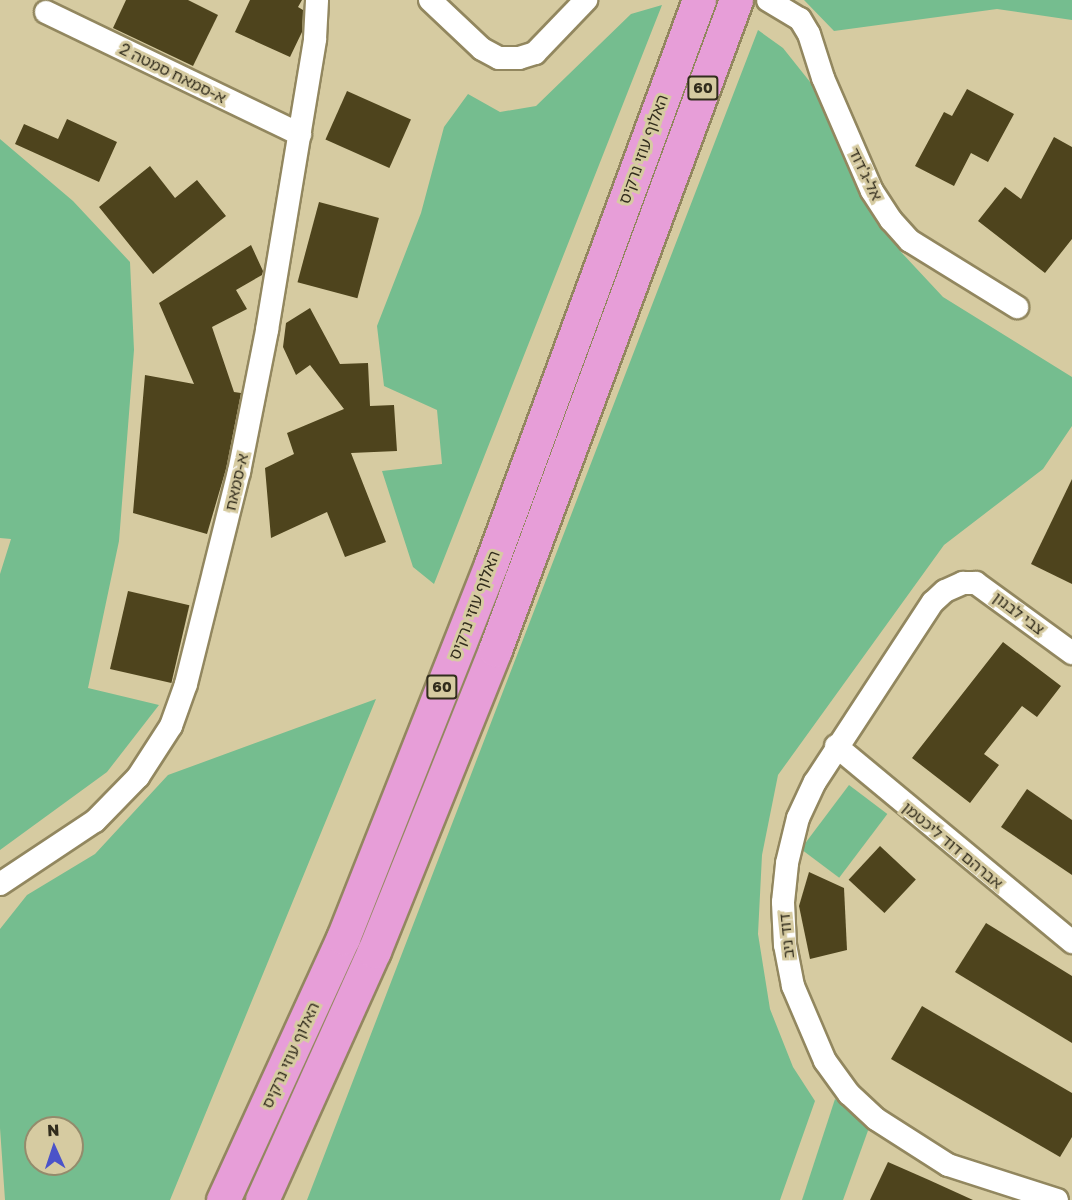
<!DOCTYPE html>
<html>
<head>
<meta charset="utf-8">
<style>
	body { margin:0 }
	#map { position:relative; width:1072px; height:1200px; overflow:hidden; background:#d6cba1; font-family:"Golos Text","Noto Sans Hebrew",sans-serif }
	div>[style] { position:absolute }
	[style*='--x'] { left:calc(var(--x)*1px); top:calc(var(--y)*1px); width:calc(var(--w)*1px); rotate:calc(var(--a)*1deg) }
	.green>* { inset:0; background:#75bd8f; transform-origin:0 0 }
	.building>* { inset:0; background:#4e441d; transform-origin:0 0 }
	.roads { filter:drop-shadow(2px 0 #92875f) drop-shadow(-2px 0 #92875f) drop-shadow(0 2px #92875f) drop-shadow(0 -2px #92875f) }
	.minor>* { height:22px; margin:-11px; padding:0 11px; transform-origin:11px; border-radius:11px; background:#fff }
	.trunk>* { height:33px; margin:-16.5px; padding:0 16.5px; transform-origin:16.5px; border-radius:16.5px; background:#e79ed8 }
	span { translate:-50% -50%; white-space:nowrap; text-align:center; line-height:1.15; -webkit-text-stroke:6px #d6cba1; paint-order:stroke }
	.shield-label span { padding:2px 4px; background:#d6cba1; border:2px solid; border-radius:4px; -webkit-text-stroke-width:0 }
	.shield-label { font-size:15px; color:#312c1c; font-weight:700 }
	.street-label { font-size:16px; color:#312c1c }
	.north { position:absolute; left:24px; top:1116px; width:60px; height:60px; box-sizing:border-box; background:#d6cba1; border:2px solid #948b6c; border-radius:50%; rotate:357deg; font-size:16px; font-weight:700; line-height:24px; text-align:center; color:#312c1c }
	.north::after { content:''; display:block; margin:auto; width:21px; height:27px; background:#4b53c9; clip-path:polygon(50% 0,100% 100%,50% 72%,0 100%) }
</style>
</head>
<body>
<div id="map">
	<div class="green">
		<div style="clip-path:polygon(804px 0,1072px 0,1072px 20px,997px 9px,834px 31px)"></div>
		<div style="clip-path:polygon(662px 5px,434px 584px,413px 567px,382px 471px,442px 464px,437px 410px,384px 386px,377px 326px,421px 213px,444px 127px,468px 94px,500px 112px,536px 106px,631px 14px)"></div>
		<div style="clip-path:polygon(758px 30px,783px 48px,822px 97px,858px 178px,901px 252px,943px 297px,1072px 377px,1072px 426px,1043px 469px,944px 545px,778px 775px,762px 855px,758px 934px,770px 1009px,793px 1067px,815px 1101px,780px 1200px,307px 1200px)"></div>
		<div style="clip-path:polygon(0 139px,73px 201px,130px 262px,134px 350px,119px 541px,88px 688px,159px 705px,107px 772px,0 850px,0 574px,11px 539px,0 538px)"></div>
		<div style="clip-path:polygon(evenodd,376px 699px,170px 1200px,5px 1200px,0 1128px,0 929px,27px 895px,95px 854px,168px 775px,376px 699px,36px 1128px,72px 1128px,72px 1164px,36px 1164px,36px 1128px)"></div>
		<div style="left:849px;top:785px;width:48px;height:80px;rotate:37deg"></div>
		<div style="clip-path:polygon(835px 1099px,870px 1125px,843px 1200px,802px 1200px)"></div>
	</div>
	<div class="building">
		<div style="clip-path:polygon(126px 0,188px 0,218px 15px,193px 66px,113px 28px)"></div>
		<div style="clip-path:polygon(250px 0,302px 0,298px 7px,303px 10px,302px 32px,290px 57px,235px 32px)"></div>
		<div style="clip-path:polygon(967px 89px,1014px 114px,988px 162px,971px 153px,954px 186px,915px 166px,944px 112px,952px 116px)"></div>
		<div style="left:347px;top:91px;width:70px;height:53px;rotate:24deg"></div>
		<div style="clip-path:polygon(67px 119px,117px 142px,99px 182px,15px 144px,24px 124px,58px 139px)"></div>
		<div style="clip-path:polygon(1054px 137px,1072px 147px,1072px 239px,1045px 273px,978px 221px,1005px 187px,1021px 199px)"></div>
		<div style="clip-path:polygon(150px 166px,175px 198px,197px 180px,226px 216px,153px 274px,99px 207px)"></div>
		<div style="left:319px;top:202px;width:62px;height:83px;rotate:15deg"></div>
		<div style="clip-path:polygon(251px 245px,263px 271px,262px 275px,236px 290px,247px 309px,212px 327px,234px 392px,241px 393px,226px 469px,207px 534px,133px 513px,145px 375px,194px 384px,159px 303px)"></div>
		<div style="clip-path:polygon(310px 308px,340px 364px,368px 363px,370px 406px,394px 405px,397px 451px,351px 453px,386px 542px,345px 557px,327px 512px,271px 538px,265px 468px,294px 454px,287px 433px,344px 409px,310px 365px,296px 375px,283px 347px,286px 323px)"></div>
		<div style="clip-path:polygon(1072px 479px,1072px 584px,1031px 564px)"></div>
		<div style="left:128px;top:591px;width:63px;height:80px;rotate:13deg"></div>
		<div style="clip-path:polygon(1003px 642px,1061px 686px,1037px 717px,1022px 706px,984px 754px,999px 765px,970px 803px,912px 758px)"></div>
		<div style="clip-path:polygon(1027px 789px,1072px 820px,1072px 875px,1001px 827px)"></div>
		<div style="left:880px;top:846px;width:49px;height:46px;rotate:43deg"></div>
		<div style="clip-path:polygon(809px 872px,844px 888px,847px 950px,810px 959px,799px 906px)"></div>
		<div style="clip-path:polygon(986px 923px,1072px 976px,1072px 1043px,955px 972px)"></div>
		<div style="clip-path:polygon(922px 1006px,1072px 1093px,1072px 1137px,1060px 1157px,891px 1059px)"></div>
		<div style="clip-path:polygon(888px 1162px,929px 1180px,973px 1200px,870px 1200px)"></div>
	</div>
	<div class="roads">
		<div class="minor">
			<div style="--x:430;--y:0;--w:71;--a:43.3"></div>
			<div style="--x:482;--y:49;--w:19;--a:28"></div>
			<div style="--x:499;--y:58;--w:20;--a:0"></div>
			<div style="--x:519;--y:58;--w:17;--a:-17"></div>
			<div style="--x:535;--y:53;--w:74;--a:-46.1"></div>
			<div style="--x:768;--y:0;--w:37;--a:31"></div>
			<div style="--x:800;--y:19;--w:17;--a:59"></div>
			<div style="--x:809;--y:34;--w:46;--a:72.3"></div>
			<div style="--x:823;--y:78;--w:123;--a:66.6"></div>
			<div style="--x:872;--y:191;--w:35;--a:57"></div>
			<div style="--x:891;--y:220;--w:28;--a:48"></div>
			<div style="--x:910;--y:241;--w:126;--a:31.7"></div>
			<div style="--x:46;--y:12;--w:282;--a:25.7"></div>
			<div style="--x:836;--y:746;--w:307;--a:39.7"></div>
			<div style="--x:0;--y:884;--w:114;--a:-33.6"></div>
			<div style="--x:95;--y:821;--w:62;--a:-45.7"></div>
			<div style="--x:138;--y:777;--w:61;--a:-57.1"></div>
			<div style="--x:171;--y:726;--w:45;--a:-70.3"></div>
			<div style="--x:186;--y:684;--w:219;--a:-76"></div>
			<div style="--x:239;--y:472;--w:145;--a:-78.8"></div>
			<div style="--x:267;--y:330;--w:295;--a:-80.6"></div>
			<div style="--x:315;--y:39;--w:39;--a:-87"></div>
			<div style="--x:1057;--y:1200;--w:114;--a:-162.2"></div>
			<div style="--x:948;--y:1165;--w:85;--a:-147.4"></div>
			<div style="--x:876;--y:1119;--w:37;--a:-137"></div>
			<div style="--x:849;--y:1094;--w:41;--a:-126"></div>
			<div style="--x:825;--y:1061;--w:82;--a:-113.1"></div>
			<div style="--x:793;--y:986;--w:42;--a:-101"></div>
			<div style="--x:785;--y:945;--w:43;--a:-92.7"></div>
			<div style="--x:783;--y:902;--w:39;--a:-84"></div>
			<div style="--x:787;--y:863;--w:46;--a:-76.3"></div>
			<div style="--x:798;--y:818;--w:40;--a:-65"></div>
			<div style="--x:815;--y:782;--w:215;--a:-56.8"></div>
			<div style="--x:933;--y:602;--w:16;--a:-43"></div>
			<div style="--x:945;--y:591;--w:20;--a:-24"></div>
			<div style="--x:963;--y:583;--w:13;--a:0"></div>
			<div style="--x:976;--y:583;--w:119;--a:36.1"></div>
		</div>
		<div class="trunk">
			<div style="--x:223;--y:1200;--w:288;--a:-65.4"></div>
			<div style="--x:343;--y:938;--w:402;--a:-68.4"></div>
			<div style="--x:491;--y:564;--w:601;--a:-69.76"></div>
			<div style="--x:262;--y:1200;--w:273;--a:-65.8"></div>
			<div style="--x:374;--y:951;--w:324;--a:-68.1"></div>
			<div style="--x:495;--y:650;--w:693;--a:-69.66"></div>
		</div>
	</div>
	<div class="shield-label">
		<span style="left:703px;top:88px">60</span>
		<span style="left:442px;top:687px">60</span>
	</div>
	<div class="street-label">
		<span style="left:173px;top:73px;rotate:26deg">א-סמאח סמטה 2</span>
		<span style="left:643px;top:149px;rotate:-70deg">האלוף עוזי נרקיס</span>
		<span style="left:866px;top:174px;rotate:64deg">אל-ג'דוד</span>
		<span style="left:236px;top:482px;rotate:-77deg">א-סמאח</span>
		<span style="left:474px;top:605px;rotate:-69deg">האלוף עוזי נרקיס</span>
		<span style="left:1019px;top:613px;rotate:37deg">צבי לבנון</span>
		<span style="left:953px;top:845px;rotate:40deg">אברהם דוד ליכטמן</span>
		<span style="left:786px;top:936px;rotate:-96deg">דוד ניב</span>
		<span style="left:290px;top:1055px;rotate:-65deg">האלוף עוזי נרקיס</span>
	</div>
	<div class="north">N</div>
</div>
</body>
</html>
